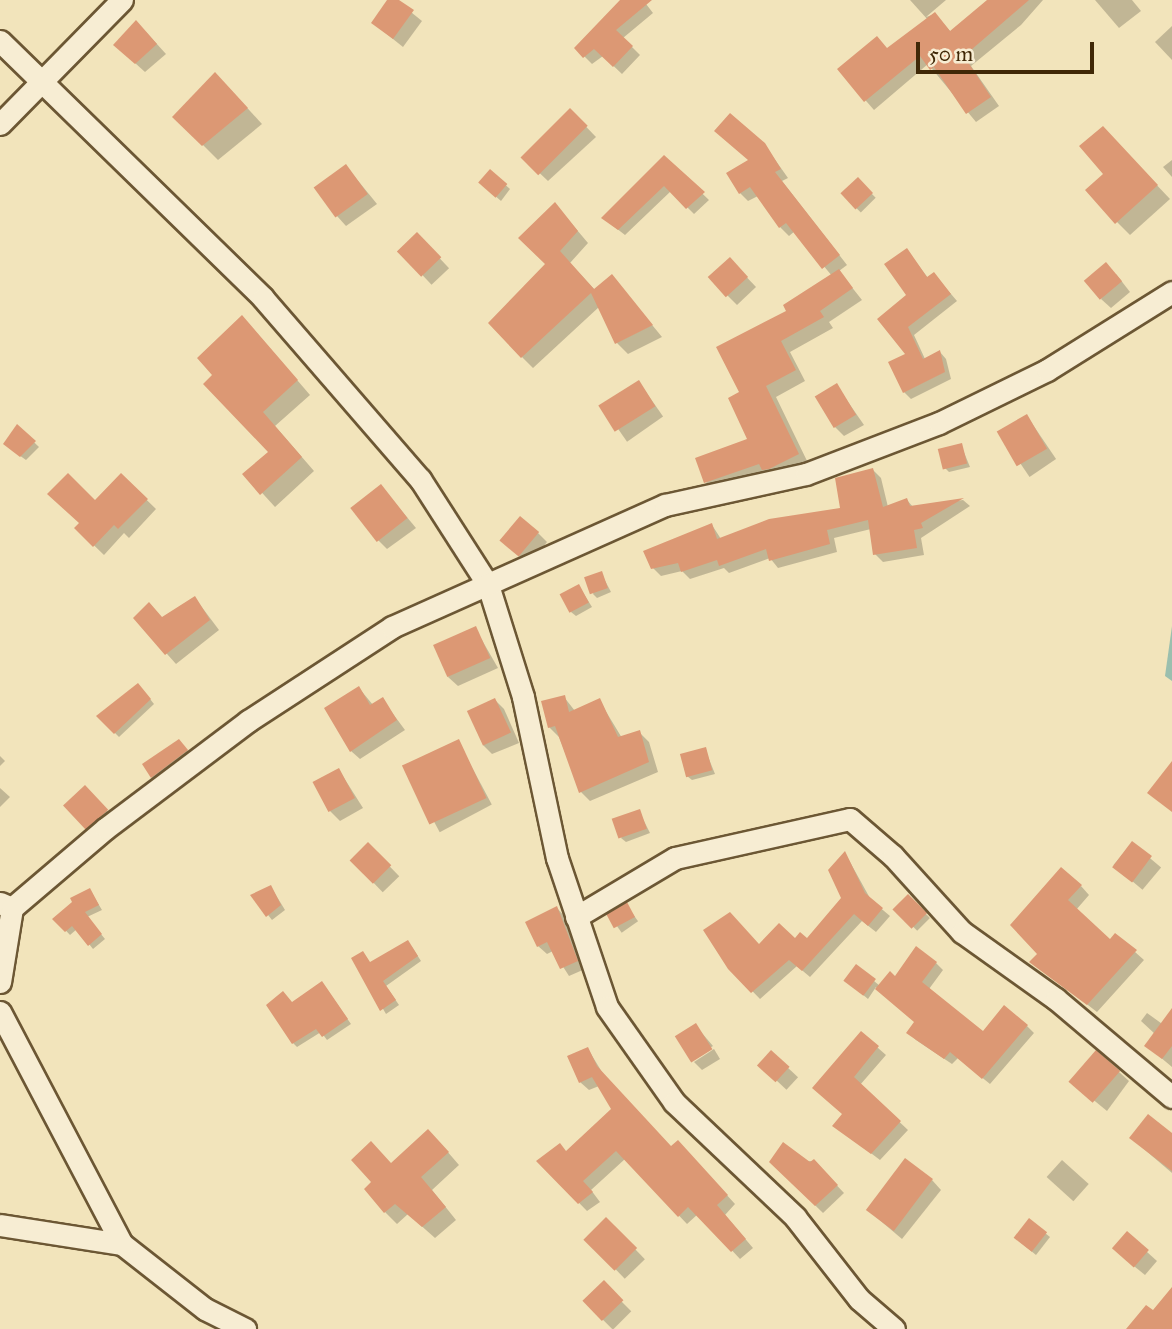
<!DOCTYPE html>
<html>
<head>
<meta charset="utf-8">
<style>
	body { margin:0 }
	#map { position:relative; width:1172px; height:1329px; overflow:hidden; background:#f2e4bb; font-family:"IM FELL Great Primer",serif }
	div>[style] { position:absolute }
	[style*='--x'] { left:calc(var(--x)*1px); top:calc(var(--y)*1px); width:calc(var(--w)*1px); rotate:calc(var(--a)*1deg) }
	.water>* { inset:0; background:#9bbfae }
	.shadow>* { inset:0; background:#0003; transform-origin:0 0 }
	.building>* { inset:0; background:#dc9874; transform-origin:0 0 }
	.roads { filter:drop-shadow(2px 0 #6c5734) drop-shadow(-2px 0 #6c5734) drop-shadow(0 2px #6c5734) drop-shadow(0 -2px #6c5734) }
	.street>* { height:21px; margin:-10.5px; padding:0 10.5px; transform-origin:10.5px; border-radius:10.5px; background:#f7edd3 }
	span { translate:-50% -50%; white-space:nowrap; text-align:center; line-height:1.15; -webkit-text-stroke:6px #f7edd3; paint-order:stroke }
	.scale { position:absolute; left:916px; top:42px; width:178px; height:32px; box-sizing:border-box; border:4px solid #402807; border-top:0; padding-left:9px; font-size:21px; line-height:24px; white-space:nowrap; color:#402807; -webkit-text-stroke:5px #f7edd3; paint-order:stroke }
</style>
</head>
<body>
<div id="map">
	<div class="water">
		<div style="clip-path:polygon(1172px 626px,1172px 681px,1165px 676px)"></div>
	</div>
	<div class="shadow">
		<div style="clip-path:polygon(389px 0,396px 0,422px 21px,403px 47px,373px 23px)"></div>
		<div style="clip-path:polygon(623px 0,643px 0,653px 13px,623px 38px,640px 55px,622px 74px,603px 56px,592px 64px,576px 48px)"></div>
		<div style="clip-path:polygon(910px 0,946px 0,926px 17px,935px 14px,951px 32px,990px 0,1043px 0,1021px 25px,971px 66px,999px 106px,976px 122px,928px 64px,874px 110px,839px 70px,888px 50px,928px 20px)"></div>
		<div style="clip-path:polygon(1095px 0,1132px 0,1141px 11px,1119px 28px)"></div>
		<div style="clip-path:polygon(1172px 26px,1172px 60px,1155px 42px)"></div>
		<div style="clip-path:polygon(146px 32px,166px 54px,145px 72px,125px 54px)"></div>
		<div style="clip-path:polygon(229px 88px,262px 124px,218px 160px,175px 117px)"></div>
		<div style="clip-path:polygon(570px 110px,596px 137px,548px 181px,530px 164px)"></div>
		<div style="clip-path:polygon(1116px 142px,1170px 199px,1130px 235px,1117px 222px,1106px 174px)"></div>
		<div style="clip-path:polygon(764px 144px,788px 178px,782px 181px,847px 265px,839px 271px,862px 300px,829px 322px,833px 328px,790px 352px,805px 381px,776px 397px,809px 465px,716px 493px,706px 482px,749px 440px,742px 393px,789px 311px,832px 276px,795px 231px,789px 236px,780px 227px,758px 196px,748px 201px,740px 193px,750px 160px)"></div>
		<div style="clip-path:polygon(664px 157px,709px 200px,694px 214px,671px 191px,625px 235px,603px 218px)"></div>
		<div style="clip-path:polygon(1172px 160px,1172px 177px,1163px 167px)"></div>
		<div style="clip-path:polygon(346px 166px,377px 204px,346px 226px,337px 216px)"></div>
		<div style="clip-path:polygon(490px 171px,510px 189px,501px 201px,485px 187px)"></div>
		<div style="left:858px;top:180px;width:25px;height:21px;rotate:45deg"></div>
		<div style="clip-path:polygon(555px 204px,588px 243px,570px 263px,595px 290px,612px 276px,662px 337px,628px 354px,617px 343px,599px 307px,533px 368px,522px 357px,547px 264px)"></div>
		<div style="left:417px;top:234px;width:47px;height:24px;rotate:47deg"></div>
		<div style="clip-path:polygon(907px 250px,928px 278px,934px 274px,957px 301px,914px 335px,925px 359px,940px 352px,946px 359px,951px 379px,911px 399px,904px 392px,908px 355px,879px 319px,908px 295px)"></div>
		<div style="clip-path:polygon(739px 269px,756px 287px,737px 305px,727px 295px)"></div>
		<div style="clip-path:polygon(1116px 274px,1130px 292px,1111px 308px,1101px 299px)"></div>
		<div style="clip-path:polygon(255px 331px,310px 395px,275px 426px,314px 471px,275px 507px,245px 474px,271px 453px,206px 384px)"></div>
		<div style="left:639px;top:382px;width:42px;height:44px;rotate:55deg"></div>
		<div style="clip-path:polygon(837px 386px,864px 425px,844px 436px,835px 427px)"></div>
		<div style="left:1027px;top:416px;width:52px;height:32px;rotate:56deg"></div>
		<div style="clip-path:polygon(18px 427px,39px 447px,26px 460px,9px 448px)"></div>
		<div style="clip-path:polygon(961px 445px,970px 467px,949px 472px,945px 468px)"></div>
		<div style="clip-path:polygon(873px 470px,881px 478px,888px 507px,907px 500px,913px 507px,963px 500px,970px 506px,921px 538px,924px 555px,883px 562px,875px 554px,871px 529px,834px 538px,837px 552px,778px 568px,770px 558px,729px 573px,724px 568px,690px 579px,682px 571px,661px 576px,653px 568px,712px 525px,721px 539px,842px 509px)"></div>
		<div style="clip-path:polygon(121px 475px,156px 509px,129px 538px,124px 533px,104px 555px,76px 528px)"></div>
		<div style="clip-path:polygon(381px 486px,416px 528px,387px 549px,377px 539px)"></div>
		<div style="clip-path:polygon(538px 533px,547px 542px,529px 564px,512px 550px)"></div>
		<div style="clip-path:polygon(601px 573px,611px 592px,597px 598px,593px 594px)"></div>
		<div style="clip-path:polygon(579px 586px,592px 607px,576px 616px,571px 612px)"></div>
		<div style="clip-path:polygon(195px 598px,219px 630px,176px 664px,135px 618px,162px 618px)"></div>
		<div style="clip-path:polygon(475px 628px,498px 668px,458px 686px,448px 677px)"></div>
		<div style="clip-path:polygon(359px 688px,373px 705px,382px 699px,405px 730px,360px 759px,351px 751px)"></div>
		<div style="clip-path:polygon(142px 689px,154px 704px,119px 737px,98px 716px)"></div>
		<div style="clip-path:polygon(564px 697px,575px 711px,599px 700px,622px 738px,639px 732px,649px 742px,658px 772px,590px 801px,581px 792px,559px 737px,549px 727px)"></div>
		<div style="clip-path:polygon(495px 700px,504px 709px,519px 743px,492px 754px,483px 745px)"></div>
		<div style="clip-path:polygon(179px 741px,196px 760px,161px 786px,152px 777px)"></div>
		<div style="left:458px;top:741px;width:72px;height:59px;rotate:62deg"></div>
		<div style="clip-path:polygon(705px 749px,715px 774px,692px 780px,687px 776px)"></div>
		<div style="clip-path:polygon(0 756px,5px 761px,0 766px)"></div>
		<div style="clip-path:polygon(339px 770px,363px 808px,340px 821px,330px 811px)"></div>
		<div style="clip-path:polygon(0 788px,10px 797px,0 807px)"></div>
		<div style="clip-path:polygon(94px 797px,116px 820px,96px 837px,64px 805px)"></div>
		<div style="clip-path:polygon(639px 811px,650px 833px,626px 842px,621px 838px)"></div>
		<div style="left:1132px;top:843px;width:38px;height:29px;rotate:40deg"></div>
		<div style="left:368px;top:844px;width:45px;height:23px;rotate:46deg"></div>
		<div style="clip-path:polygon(845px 853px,871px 900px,890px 916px,876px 932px,862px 921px,810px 977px,797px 966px,760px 999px,730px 968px,759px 947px,807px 940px,843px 899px)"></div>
		<div style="clip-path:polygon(1081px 886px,1089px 895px,1076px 910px,1111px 941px,1116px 935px,1144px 960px,1097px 1012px,1032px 962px,1040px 954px,1013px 925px)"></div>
		<div style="clip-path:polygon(271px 887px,285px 910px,272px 920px,253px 896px)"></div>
		<div style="clip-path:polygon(90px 890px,102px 910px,87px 917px,105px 939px,93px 949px,77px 929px,70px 935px,55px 919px)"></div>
		<div style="left:908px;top:896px;width:31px;height:18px;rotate:45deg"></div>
		<div style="left:626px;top:904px;width:21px;height:20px;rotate:55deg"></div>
		<div style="clip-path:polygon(557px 908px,565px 917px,585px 969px,569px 976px,553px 951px,547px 954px,538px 946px)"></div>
		<div style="clip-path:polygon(412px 947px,421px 961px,386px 986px,399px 1005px,386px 1014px,354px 959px,370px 963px)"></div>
		<div style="clip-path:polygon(936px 963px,943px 970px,929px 989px,983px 1034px,1027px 1026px,1034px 1033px,990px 1084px,958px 1058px,952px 1064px,916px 1040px,909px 1033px,916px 1022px,876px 987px,868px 999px,850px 984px,874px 981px,880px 986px)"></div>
		<div style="clip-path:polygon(326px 988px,351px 1024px,327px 1040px,321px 1032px,297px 1047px,293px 1043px,292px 1004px)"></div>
		<div style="clip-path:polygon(1147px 1013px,1172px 1031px,1172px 1067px,1147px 1046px,1155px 1034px,1141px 1021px)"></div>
		<div style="clip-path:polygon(695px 1025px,713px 1046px,692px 1059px)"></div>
		<div style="clip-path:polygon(861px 1033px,886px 1055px,860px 1085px,908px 1130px,880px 1160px,835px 1126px,844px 1115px)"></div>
		<div style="clip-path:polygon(588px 1049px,605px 1077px,672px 1148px,686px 1150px,735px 1204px,725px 1215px,753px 1248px,740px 1259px,698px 1214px,687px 1224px,625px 1159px,591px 1190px,600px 1202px,587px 1211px,539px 1162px,567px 1152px,613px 1110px,599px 1086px,589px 1090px,580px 1082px)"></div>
		<div style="clip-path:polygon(714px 1049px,720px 1059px,702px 1070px,694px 1062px)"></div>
		<div style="left:771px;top:1052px;width:37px;height:17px;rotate:43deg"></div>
		<div style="clip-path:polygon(1119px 1072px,1129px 1081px,1107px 1111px,1074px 1084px)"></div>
		<div style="clip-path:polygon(1172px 1135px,1172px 1173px,1131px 1138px)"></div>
		<div style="clip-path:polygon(440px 1143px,459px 1165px,432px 1190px,456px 1220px,435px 1238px,408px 1214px,397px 1224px,385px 1212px,391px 1165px)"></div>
		<div style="left:1062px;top:1160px;width:36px;height:23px;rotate:42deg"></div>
		<div style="clip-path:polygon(814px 1161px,844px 1193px,823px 1213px,771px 1162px)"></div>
		<div style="clip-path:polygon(932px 1180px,941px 1190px,902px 1239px,876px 1217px)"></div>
		<div style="left:606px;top:1219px;width:56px;height:28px;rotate:46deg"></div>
		<div style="clip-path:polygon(1045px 1233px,1050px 1237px,1036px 1255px,1020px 1242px)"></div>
		<div style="clip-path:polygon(1127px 1234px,1157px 1261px,1145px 1275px,1124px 1258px)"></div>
		<div style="left:603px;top:1283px;width:40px;height:26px;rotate:45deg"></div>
	</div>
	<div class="building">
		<div style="clip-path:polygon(387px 0,399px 0,414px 10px,393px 39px,371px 23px)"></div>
		<div style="clip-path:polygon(620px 0,652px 0,616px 30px,633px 46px,613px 67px,594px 49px,583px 58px,574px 48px)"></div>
		<div style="clip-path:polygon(987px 0,1029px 0,964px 56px,991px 97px,966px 114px,934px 67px,930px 70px,920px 56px,864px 102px,837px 69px,877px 36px,887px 48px,935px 12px,950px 31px)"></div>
		<div style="clip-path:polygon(136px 20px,157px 44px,135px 64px,113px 45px)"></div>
		<div style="clip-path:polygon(215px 72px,248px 108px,202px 146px,172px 117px)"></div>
		<div style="left:570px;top:108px;width:25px;height:70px;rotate:45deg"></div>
		<div style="clip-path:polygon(730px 113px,765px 143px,781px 169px,775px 172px,840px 255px,822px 269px,786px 223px,779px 228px,750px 187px,739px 194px,726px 173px,748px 160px,714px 131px)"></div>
		<div style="clip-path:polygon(1103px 126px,1158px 185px,1115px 224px,1085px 190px,1103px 174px,1079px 146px)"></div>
		<div style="clip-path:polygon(664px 155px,705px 192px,686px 209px,664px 186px,618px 230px,601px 218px)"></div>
		<div style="left:346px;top:164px;width:37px;height:40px;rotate:54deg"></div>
		<div style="left:490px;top:169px;width:23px;height:18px;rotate:41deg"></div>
		<div style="left:858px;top:177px;width:22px;height:24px;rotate:47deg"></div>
		<div style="clip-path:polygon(555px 202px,578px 231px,560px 251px,594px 289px,612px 274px,653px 325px,615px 344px,591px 293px,521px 358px,488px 323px,545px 264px,518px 238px)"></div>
		<div style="left:417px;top:232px;width:35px;height:28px;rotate:46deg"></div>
		<div style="clip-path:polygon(907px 248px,927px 277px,934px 272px,951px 294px,908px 327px,923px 359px,940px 350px,945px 372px,903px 393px,888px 362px,905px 354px,877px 319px,906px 295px,884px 264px)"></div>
		<div style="left:730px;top:257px;width:27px;height:30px;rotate:48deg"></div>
		<div style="left:1106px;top:262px;width:25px;height:29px;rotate:50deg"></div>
		<div style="clip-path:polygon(839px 269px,853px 288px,820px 311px,824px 317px,781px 341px,796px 370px,766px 386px,799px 454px,769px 469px,762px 470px,759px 464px,704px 483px,695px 458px,747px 439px,728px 398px,739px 392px,716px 347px,786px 311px,783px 305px)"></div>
		<div style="clip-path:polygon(242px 315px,298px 380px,263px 412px,302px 457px,260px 495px,242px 474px,268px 452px,203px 384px,212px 375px,197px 358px)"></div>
		<div style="left:639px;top:380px;width:31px;height:48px;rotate:58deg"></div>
		<div style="left:837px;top:383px;width:37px;height:26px;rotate:59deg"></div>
		<div style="left:1027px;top:414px;width:40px;height:35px;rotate:60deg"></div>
		<div style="clip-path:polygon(17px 424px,36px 441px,20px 457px,3px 444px)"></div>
		<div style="left:962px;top:443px;width:21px;height:25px;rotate:76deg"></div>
		<div style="clip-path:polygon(873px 468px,883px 507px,907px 498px,910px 506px,964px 498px,921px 523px,923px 528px,914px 530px,917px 548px,873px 555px,868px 520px,827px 530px,830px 544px,769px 561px,766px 549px,719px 566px,717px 560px,681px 572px,678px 563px,651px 569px,643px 551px,712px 523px,717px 539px,769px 519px,840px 508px,835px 478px)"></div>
		<div style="clip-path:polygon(68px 473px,95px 500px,121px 473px,148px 499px,118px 529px,114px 525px,93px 547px,74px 528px,79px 523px,47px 494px)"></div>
		<div style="left:381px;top:484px;width:43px;height:39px;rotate:52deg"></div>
		<div style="left:520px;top:516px;width:25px;height:32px;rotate:40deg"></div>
		<div style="left:602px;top:571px;width:18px;height:19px;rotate:71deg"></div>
		<div style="left:579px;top:584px;width:21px;height:22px;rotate:62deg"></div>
		<div style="clip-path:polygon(195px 596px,210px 620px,165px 655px,133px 618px,149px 602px,162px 617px)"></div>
		<div style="left:476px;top:626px;width:35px;height:47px;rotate:66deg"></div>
		<div style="clip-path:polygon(138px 683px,151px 699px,114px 734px,96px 716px)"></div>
		<div style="clip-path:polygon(359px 686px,370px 705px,383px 697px,397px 720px,350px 752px,324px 708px)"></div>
		<div style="clip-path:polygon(565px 695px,569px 712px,600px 698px,618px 737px,640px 730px,649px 762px,579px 793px,555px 726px,548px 728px,541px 701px)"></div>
		<div style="left:495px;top:698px;width:38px;height:31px;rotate:65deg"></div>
		<div style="clip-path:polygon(179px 739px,188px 750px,151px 778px,142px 764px)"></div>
		<div style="left:459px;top:739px;width:65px;height:63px;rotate:65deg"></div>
		<div style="left:706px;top:747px;width:24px;height:27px;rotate:75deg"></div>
		<div style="clip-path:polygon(1172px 761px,1172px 812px,1147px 793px)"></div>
		<div style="left:339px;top:768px;width:34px;height:30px;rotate:62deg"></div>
		<div style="left:85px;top:785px;width:34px;height:30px;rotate:47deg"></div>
		<div style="left:640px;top:809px;width:21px;height:30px;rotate:71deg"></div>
		<div style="left:1132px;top:841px;width:25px;height:33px;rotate:37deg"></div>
		<div style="left:368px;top:842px;width:33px;height:26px;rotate:45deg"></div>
		<div style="clip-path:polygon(845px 851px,865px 893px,883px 908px,868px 926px,854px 914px,802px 971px,789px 960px,751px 993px,728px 969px,703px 930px,730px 912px,759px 944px,779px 923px,795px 938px,800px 932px,807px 938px,841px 898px,828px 870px)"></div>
		<div style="clip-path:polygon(1061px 867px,1082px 885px,1068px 900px,1110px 939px,1115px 933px,1137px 950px,1087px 1005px,1029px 962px,1037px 954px,1010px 925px)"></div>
		<div style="clip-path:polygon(271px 885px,281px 905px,266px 917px,250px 895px)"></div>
		<div style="clip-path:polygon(90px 888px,99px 905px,85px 912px,102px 934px,88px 946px,72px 926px,65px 932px,52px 919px,72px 902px,70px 898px)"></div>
		<div style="left:908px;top:894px;width:27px;height:22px;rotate:45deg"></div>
		<div style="left:627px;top:902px;width:17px;height:24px;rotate:62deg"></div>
		<div style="clip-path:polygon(557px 906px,578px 961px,560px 969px,547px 942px,537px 947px,525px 922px)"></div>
		<div style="clip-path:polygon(408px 940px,418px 956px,383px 981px,396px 1000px,380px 1011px,351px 958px,363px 951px,370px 962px)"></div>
		<div style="clip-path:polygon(916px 946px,937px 962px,922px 982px,983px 1031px,1004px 1005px,1028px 1025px,982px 1079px,950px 1052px,944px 1059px,906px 1033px,914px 1022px,875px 989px,890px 971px,895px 976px)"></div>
		<div style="left:856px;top:964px;width:25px;height:21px;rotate:37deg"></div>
		<div style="clip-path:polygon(322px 981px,348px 1019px,322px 1037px,316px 1029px,292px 1044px,266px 1005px,283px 991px,292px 1002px)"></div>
		<div style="clip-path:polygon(1172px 1008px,1172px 1046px,1162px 1059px,1144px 1046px)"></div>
		<div style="left:696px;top:1023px;width:31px;height:25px;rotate:58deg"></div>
		<div style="clip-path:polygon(861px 1031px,879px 1046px,854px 1077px,901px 1121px,871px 1154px,832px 1126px,842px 1114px,812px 1088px)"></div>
		<div style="clip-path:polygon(588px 1047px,597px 1066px,671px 1146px,678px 1140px,728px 1195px,717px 1205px,746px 1239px,731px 1252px,688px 1207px,678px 1217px,616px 1151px,583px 1181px,593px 1192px,578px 1204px,536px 1161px,560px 1143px,566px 1151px,611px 1109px,592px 1077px,579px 1083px,567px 1056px)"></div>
		<div style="left:771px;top:1050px;width:25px;height:21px;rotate:42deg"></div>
		<div style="left:1096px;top:1050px;width:32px;height:42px;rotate:41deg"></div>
		<div style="clip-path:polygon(1148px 1114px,1172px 1133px,1172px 1171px,1129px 1138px)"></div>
		<div style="clip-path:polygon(428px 1129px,449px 1152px,421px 1177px,446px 1207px,422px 1227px,395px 1204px,384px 1213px,364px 1189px,371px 1182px,351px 1160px,371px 1141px,391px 1163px)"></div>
		<div style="clip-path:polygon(783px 1142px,810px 1162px,814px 1159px,838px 1185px,815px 1206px,769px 1162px)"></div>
		<div style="left:905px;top:1158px;width:35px;height:65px;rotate:37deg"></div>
		<div style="left:606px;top:1217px;width:44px;height:32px;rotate:45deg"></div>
		<div style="left:1029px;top:1218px;width:23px;height:25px;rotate:38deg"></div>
		<div style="left:1127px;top:1231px;width:29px;height:23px;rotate:41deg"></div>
		<div style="left:604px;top:1280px;width:28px;height:30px;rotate:46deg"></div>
		<div style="clip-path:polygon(1172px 1287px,1172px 1329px,1126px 1329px,1146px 1305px,1153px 1310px)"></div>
	</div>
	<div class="roads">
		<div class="street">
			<div style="--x:0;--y:41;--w:368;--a:44.3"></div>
			<div style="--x:263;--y:298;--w:240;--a:49.1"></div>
			<div style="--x:420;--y:479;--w:126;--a:57.3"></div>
			<div style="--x:488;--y:585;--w:117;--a:72.6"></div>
			<div style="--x:523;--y:697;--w:165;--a:78.1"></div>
			<div style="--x:557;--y:858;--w:157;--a:71.4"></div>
			<div style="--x:607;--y:1007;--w:116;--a:54.8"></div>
			<div style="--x:674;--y:1102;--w:167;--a:43.5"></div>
			<div style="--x:795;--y:1217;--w:104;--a:52"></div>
			<div style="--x:859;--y:1299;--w:46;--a:40.6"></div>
			<div style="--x:0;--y:124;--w:174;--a:-45.5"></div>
			<div style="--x:0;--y:903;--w:13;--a:23"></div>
			<div style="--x:12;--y:908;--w:75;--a:99.2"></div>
			<div style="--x:12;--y:908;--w:123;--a:-40.4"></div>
			<div style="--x:106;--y:828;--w:178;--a:-37"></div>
			<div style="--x:248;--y:721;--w:172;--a:-33.1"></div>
			<div style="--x:392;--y:627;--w:299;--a:-24.1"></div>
			<div style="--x:665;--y:505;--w:144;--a:-12.4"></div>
			<div style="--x:806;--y:474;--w:142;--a:-21"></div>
			<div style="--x:939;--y:423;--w:120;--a:-26.1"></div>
			<div style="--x:1047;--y:370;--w:147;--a:-32"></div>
			<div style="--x:576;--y:917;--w:115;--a:-30.8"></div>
			<div style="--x:675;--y:858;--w:179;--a:-12.6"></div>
			<div style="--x:850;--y:819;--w:57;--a:40.7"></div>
			<div style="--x:893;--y:856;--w:103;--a:47.8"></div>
			<div style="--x:962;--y:932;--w:115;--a:35.5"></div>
			<div style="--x:1056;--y:999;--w:152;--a:40.2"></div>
			<div style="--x:0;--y:1012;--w:262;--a:62.3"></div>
			<div style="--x:122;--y:1244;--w:105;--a:38.1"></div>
			<div style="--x:205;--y:1309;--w:45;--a:26.6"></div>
			<div style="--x:0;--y:1225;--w:123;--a:8.9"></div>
		</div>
	</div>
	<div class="scale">50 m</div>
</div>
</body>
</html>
